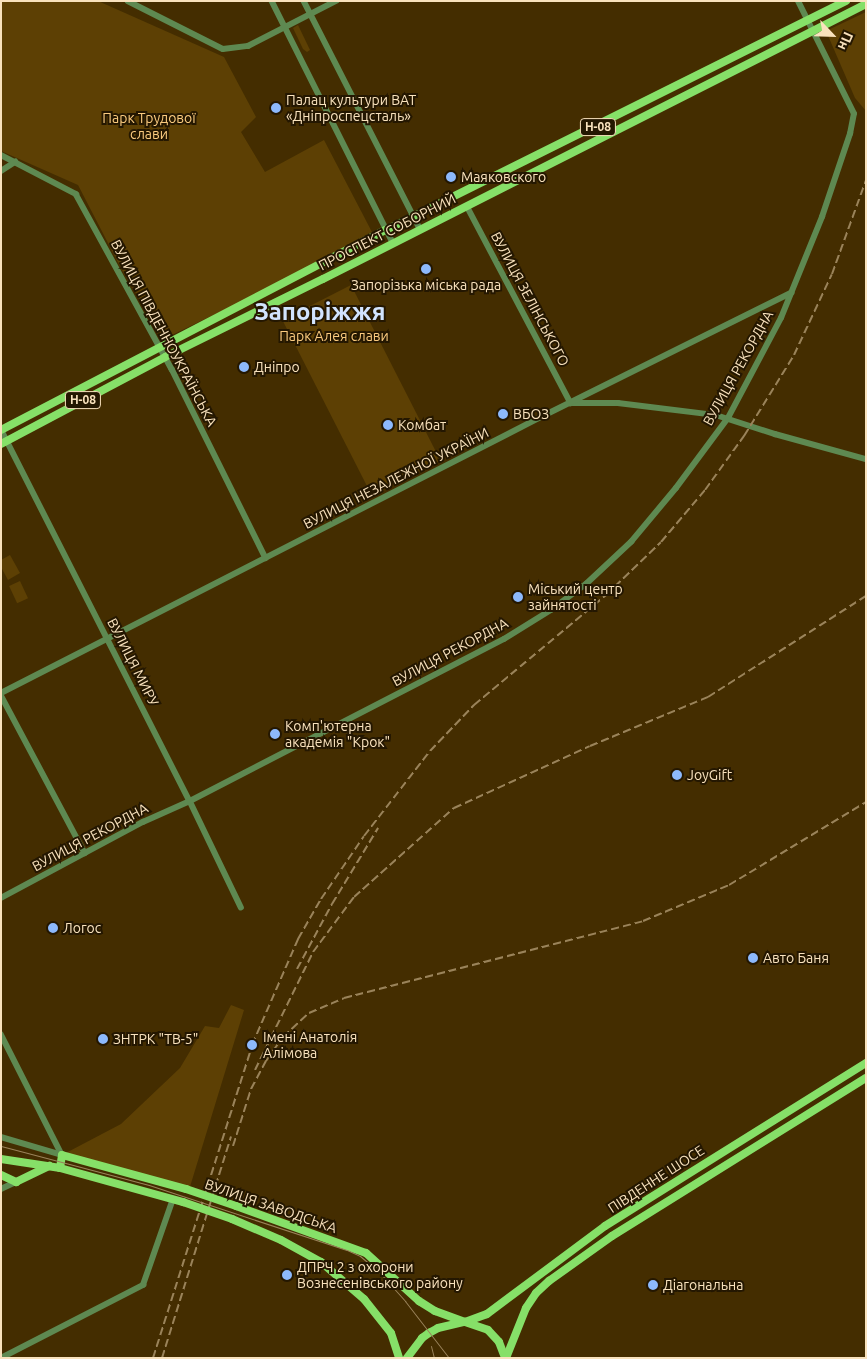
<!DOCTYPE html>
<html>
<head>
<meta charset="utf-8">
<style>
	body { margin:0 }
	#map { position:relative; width:867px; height:1359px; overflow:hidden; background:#442d00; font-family:Ubuntu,sans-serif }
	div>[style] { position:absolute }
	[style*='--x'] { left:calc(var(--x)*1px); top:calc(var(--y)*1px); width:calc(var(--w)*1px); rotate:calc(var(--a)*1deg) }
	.green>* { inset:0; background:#5d4004; transform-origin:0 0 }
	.minor>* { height:5.5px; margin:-2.75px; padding:0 2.75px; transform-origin:2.75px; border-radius:2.75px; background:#5e8951 }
	.major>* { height:8px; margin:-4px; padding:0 4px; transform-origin:4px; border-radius:4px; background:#86e068 }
	.tram>* { height:1px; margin:-0.5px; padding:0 0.5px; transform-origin:0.5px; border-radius:0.5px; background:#9a835a }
	.rail>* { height:2px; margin-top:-1px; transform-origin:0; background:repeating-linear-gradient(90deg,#9a835a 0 8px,transparent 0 12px) }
	.major-bridge>* { height:8px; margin:-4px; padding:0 4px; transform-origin:4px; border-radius:4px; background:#86e068 }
	.dots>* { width:14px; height:14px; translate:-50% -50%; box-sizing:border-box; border:2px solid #241701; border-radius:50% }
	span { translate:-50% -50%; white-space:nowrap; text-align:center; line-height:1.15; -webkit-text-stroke:4px #241701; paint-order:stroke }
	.shield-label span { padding:1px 4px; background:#241701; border:1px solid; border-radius:4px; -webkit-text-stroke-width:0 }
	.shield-label { font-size:12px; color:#f9e2bd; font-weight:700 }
	.poi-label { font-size:14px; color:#f9e2bd }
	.left { translate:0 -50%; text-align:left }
	.park-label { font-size:14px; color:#fbcb7f }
	.street-label { font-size:14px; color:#f9e2bd }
	.town-label { font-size:24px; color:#d2e4fe; font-weight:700 }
	.frame { position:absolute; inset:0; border:2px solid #f9e2bd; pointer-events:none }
	.north { position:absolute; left:807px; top:10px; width:50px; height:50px; -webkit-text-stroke:4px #241701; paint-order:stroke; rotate:114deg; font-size:14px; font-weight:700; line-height:20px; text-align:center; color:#f9e2bd }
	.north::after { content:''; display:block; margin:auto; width:18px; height:22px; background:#f9e2bd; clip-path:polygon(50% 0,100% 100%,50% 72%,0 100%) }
</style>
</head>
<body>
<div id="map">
	<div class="green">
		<div style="clip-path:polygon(1px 1px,98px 1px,224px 57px,256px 117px,241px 132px,265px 172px,324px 140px,373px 234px,301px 273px,174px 334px,162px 336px,123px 272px,78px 185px,1px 151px)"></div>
		<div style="clip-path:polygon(866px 12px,866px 111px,855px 98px,826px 31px)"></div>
		<div style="clip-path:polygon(298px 25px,310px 50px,307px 52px,303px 49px,293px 28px)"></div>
		<div style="left:351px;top:285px;width:197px;height:77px;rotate:63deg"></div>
		<div style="clip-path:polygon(10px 555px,20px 573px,8px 580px,1px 567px,1px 560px)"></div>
		<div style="left:20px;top:581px;width:19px;height:12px;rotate:65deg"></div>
		<div style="clip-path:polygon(231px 1005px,244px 1010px,189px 1190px,62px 1155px,121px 1124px,180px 1068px,205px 1026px,219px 1028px)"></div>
	</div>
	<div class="minor">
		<div style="--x:128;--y:1;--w:106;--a:26.8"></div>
		<div style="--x:223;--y:49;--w:25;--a:-7"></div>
		<div style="--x:248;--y:46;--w:99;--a:-27.1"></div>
		<div style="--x:272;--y:1;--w:271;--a:63.4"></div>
		<div style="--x:304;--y:1;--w:256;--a:63"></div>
		<div style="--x:1;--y:155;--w:85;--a:27.5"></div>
		<div style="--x:76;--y:194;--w:200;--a:61.3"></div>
		<div style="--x:172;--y:369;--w:211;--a:63.6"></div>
		<div style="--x:1;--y:171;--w:17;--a:-33"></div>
		<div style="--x:467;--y:206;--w:223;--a:62.2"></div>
		<div style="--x:573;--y:403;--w:45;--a:0"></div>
		<div style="--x:618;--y:403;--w:99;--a:7"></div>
		<div style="--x:716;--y:415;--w:62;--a:17.9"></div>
		<div style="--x:775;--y:434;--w:94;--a:15.4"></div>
		<div style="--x:1;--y:429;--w:417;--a:63.1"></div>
		<div style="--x:190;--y:801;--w:118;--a:64.3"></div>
		<div style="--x:1;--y:693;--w:611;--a:-27.07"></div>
		<div style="--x:545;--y:415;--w:275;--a:-26.4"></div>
		<div style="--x:1;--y:695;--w:179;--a:62"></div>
		<div style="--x:1;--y:898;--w:161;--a:-28.2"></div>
		<div style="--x:143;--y:822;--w:51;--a:-24.1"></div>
		<div style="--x:190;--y:801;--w:353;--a:-27.3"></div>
		<div style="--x:504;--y:639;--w:55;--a:-31.7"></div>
		<div style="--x:551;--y:610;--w:44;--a:-36.6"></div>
		<div style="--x:586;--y:584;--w:62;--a:-43"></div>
		<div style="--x:631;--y:542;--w:70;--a:-50.2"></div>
		<div style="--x:676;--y:488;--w:87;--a:-53.4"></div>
		<div style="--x:728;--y:418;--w:113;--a:-62.1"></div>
		<div style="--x:781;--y:318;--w:109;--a:-67.9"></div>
		<div style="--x:822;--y:217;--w:88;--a:-71.4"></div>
		<div style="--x:850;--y:134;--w:20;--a:-79"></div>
		<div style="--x:854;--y:114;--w:126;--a:-116.4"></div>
		<div style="--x:1;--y:1034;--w:136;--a:63.2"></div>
		<div style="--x:1;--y:1137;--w:64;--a:16.4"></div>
		<div style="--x:1;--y:1189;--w:17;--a:-25"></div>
		<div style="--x:1;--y:1358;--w:160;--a:-27.2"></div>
		<div style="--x:143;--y:1285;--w:91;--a:-70.8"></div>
	</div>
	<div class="major">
		<div style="--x:1;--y:430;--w:434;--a:-27.5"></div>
		<div style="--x:386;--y:230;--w:514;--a:-26.47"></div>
		<div style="--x:1;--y:444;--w:186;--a:-27.9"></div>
		<div style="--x:165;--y:357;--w:176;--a:-26.3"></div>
		<div style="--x:323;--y:279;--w:609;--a:-26.86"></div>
		<div style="--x:1;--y:1159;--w:60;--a:8.7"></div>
		<div style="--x:60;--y:1168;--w:13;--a:-81"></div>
		<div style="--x:62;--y:1155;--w:129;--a:15.3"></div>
		<div style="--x:60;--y:1168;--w:128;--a:15.5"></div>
		<div style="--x:1;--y:1175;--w:17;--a:25"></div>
		<div style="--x:16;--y:1182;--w:37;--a:-26"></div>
		<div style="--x:236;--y:1206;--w:138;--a:19.9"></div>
		<div style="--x:366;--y:1253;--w:72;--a:42.2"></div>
		<div style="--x:419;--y:1301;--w:19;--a:32"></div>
		<div style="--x:435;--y:1311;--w:32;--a:20"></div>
		<div style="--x:465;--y:1322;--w:23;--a:-20"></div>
		<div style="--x:487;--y:1314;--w:147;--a:-36.7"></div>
		<div style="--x:605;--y:1226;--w:308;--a:-32"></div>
		<div style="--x:232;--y:1219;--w:53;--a:23.2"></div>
		<div style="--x:281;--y:1240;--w:46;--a:28.8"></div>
		<div style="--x:321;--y:1262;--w:57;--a:40.7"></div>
		<div style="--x:364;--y:1299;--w:43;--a:51.5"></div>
		<div style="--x:391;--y:1333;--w:26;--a:72"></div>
		<div style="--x:407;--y:1358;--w:25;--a:-53"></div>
		<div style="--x:422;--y:1338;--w:9;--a:-36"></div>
		<div style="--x:429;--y:1333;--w:10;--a:-29"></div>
		<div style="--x:438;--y:1328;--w:28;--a:-13"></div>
		<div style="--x:465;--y:1322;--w:24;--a:19"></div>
		<div style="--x:488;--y:1330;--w:16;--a:47"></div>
		<div style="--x:499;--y:1342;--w:17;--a:69"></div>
		<div style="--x:506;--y:1358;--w:54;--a:-68.2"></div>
		<div style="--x:526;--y:1308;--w:18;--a:-56"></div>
		<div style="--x:536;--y:1293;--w:18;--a:-43"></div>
		<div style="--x:549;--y:1281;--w:77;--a:-35.5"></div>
		<div style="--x:612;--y:1236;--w:299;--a:-31.9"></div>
	</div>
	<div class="tram">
		<div style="--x:1;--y:1146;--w:153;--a:14.8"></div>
		<div style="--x:149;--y:1185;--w:208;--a:18.2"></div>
		<div style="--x:347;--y:1250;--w:14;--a:25"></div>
		<div style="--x:360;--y:1256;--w:26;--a:40"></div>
		<div style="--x:380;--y:1273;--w:38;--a:48"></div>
		<div style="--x:405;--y:1301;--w:72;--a:52.3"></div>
		<div style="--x:431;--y:1346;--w:12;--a:76"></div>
	</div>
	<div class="rail">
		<div style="--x:297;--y:969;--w:74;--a:-61.7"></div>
		<div style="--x:332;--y:904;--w:89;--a:-58.8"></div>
		<div style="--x:255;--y:1070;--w:131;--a:-63.8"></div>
		<div style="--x:313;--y:952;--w:69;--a:-53.3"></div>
		<div style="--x:354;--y:897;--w:134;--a:-41.7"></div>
		<div style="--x:454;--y:808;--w:149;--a:-24.5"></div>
		<div style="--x:590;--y:746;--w:128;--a:-22.6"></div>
		<div style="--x:708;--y:697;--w:188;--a:-32.6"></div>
		<div style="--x:233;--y:1146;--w:60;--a:-72.5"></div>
		<div style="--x:251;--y:1089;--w:32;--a:-62"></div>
		<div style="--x:266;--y:1061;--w:29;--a:-55"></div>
		<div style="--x:283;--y:1037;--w:35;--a:-43"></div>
		<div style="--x:309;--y:1013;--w:38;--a:-23"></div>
		<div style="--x:344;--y:998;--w:309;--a:-14.4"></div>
		<div style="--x:643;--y:921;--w:93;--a:-22.7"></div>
		<div style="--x:729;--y:885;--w:160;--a:-31.2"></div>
		<div style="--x:153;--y:1358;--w:328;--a:-72.4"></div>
		<div style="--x:252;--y:1045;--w:116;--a:-66.5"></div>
		<div style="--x:298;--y:939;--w:46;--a:-60.1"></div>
		<div style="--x:321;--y:899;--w:76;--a:-55.7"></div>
		<div style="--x:364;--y:836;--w:108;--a:-52.2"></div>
		<div style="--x:430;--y:751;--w:64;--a:-46.3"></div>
		<div style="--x:474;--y:705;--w:172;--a:-39.8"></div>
		<div style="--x:606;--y:595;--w:76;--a:-43.9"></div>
		<div style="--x:661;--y:542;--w:68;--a:-49.8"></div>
		<div style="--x:705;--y:490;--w:67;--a:-54.2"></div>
		<div style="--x:744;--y:436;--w:95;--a:-58.3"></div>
		<div style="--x:794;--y:355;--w:89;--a:-64.9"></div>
		<div style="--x:832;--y:274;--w:100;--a:-70.1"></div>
		<div style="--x:162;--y:1358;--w:232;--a:-72.7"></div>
	</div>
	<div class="major-bridge">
		<div style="--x:186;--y:1189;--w:53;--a:18.8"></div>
		<div style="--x:183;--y:1202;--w:52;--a:19.1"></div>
	</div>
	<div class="dots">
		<div style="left:276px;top:108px;background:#8db9fc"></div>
		<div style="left:451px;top:177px;background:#8db9fc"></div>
		<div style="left:426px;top:269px;background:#8db9fc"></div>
		<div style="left:244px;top:367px;background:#8db9fc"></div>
		<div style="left:503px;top:414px;background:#8db9fc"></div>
		<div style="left:388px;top:425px;background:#8db9fc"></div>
		<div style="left:518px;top:597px;background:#8db9fc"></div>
		<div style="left:275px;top:734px;background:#8db9fc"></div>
		<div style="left:677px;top:775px;background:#8db9fc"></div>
		<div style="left:53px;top:928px;background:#8db9fc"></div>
		<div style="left:753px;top:958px;background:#8db9fc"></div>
		<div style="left:103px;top:1039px;background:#8db9fc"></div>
		<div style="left:252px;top:1045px;background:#8db9fc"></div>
		<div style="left:287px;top:1275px;background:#8db9fc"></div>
		<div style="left:653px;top:1285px;background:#8db9fc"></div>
	</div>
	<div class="shield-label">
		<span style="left:598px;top:127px">Н-08</span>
		<span style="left:83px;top:400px">Н-08</span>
	</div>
	<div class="poi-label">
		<span class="left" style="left:286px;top:108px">Палац культури ВАТ<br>«Дніпроспецсталь»</span>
		<span class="left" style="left:461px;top:177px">Маяковского</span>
		<span style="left:426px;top:285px">Запорізька міська рада</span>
		<span class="left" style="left:254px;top:367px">Дніпро</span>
		<span class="left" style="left:513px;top:414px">ВБОЗ</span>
		<span class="left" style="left:398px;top:425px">Комбат</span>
		<span class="left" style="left:528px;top:597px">Міський центр<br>зайнятості</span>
		<span class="left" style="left:285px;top:734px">Комп'ютерна<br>академія "Крок"</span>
		<span class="left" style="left:687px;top:775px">JoyGift</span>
		<span class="left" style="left:63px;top:928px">Логос</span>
		<span class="left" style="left:763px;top:958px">Авто Баня</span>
		<span class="left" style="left:263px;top:1045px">Імені Анатолія<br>Алімова</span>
		<span class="left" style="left:113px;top:1039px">ЗНТРК "ТВ-5"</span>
		<span class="left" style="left:297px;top:1275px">ДПРЧ 2 з охорони<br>Вознесенівського району</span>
		<span class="left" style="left:663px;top:1285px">Діагональна</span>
	</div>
	<div class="park-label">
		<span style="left:149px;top:126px">Парк Трудової<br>слави</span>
		<span style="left:334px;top:336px">Парк Алея слави</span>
	</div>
	<div class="street-label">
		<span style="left:387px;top:232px;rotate:-27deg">ПРОСПЕКТ СОБОРНИЙ</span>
		<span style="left:530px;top:299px;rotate:62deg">ВУЛИЦЯ ЗЕЛІНСЬКОГО</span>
		<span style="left:164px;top:333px;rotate:62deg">ВУЛИЦЯ ПІВДЕННОУКРАЇНСЬКА</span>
		<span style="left:738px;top:368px;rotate:-61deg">ВУЛИЦЯ РЕКОРДНА</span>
		<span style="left:396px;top:478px;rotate:-27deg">ВУЛИЦЯ НЕЗАЛЕЖНОЇ УКРАЇНИ</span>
		<span style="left:450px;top:652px;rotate:-28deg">ВУЛИЦЯ РЕКОРДНА</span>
		<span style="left:133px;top:662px;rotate:63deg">ВУЛИЦЯ МИРУ</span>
		<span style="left:90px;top:837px;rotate:-28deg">ВУЛИЦЯ РЕКОРДНА</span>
		<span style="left:656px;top:1179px;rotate:-33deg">ПІВДЕННЕ ШОСЕ</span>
		<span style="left:271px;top:1206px;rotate:19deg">ВУЛИЦЯ ЗАВОДСЬКА</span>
	</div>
	<div class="town-label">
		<span style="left:320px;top:312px">Запоріжжя</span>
	</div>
	<div class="frame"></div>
	<div class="north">Пн</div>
</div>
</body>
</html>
